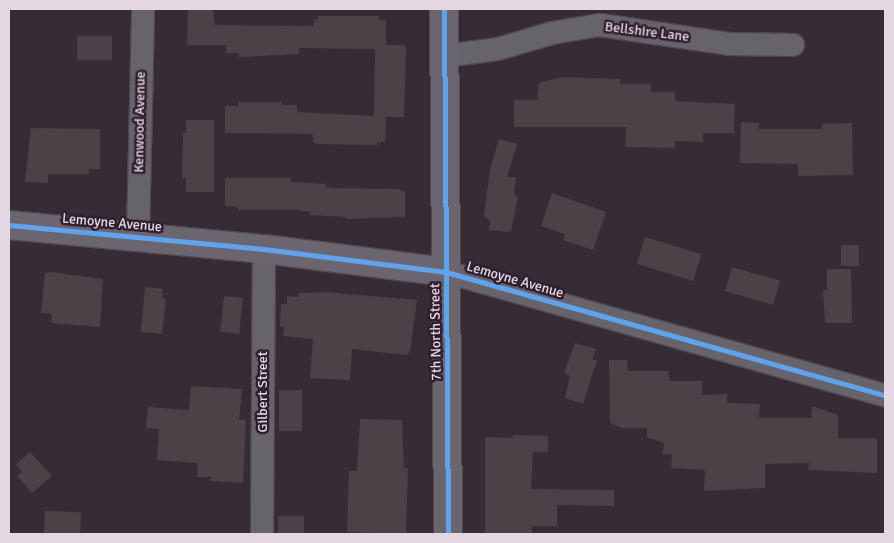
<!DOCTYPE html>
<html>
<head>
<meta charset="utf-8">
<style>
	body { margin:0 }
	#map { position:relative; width:894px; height:543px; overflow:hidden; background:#372c35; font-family:Signika,sans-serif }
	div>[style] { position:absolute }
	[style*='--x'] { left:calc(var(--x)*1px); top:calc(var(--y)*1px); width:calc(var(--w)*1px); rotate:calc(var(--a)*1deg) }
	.building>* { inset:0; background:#4c4147; transform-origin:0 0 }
	.roads { filter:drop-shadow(1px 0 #524850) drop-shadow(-1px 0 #524850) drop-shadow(0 1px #524850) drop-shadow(0 -1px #524850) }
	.street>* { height:22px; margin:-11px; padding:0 11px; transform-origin:11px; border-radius:11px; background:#67636b }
	.secondary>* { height:28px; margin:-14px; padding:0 14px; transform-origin:14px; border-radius:14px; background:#6b656f }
	.cycleway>* { height:5px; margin:-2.5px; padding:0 2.5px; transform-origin:2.5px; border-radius:2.5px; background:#60a3ed }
	span { translate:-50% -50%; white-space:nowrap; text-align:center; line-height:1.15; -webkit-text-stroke:5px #311e2e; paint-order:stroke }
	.street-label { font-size:14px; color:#e5d8e3 }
	.frame { position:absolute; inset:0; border:10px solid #e5d8e3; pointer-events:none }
</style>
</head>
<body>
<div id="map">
	<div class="building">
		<div style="clip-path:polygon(188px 9px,213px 9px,215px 25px,314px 26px,314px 19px,318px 20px,318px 16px,379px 16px,379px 20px,386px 20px,386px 45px,405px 45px,406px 51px,404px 117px,386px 117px,385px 142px,377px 142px,377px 145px,318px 144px,313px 142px,313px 134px,225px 133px,225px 106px,238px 106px,238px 102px,282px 102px,282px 105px,297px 105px,297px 112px,374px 116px,375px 49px,299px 48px,299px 54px,239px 57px,239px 53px,226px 53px,226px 45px,187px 45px)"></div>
		<div style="left:77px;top:36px;width:35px;height:24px"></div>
		<div style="clip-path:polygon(562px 77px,620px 79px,620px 84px,651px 84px,651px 92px,675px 92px,675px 101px,735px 104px,734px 133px,703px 133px,703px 142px,675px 141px,675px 148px,625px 147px,626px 127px,514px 127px,514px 100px,537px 100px,539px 83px)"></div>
		<div style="clip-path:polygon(186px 120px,214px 120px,214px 192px,186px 192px,186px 178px,182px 178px,183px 133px,186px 133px)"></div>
		<div style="clip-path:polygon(741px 122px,759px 123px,759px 129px,822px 129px,822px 124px,852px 123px,853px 175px,798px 176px,798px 164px,740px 163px)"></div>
		<div style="clip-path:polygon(31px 128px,100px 129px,100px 169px,89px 169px,89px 174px,48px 174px,48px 183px,25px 182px)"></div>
		<div style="clip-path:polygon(499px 139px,517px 144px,507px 177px,516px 177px,514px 195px,518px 196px,511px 232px,489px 230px,490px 221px,484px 216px,490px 169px)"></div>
		<div style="clip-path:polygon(225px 178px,291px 178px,290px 182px,326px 184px,326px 187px,334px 188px,398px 189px,405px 192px,405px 217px,346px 219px,346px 217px,310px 215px,310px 212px,298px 210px,238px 210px,238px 207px,225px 206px)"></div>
		<div style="clip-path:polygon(552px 193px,606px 212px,593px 250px,563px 240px,565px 234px,541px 226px)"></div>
		<div style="left:645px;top:237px;width:59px;height:28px;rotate:17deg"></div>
		<div style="left:841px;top:245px;width:18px;height:21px"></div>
		<div style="left:732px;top:267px;width:50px;height:25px;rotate:16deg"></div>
		<div style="clip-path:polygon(827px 269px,851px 269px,852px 323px,825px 323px,823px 290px,827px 290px)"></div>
		<div style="clip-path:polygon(51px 272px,103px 279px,100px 327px,51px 323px,52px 314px,41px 313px,45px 273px)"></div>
		<div style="clip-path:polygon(145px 287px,163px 289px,162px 298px,166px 298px,162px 334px,141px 332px)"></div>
		<div style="clip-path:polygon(327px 292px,417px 300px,410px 352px,406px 355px,352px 349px,350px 380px,310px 378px,313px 339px,283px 336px,284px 327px,280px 327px,281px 304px,287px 304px,287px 296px,298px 297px,298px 293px)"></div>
		<div style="left:224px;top:296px;width:19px;height:36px;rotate:6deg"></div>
		<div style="clip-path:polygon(575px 343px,596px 349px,592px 360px,597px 360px,583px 404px,565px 398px,570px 376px,564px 373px)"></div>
		<div style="clip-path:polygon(609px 360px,627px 360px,628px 371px,668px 371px,670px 381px,702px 381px,702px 395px,727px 394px,727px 403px,760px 404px,759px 418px,811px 418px,812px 406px,838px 415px,838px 438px,877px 438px,877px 473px,808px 470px,809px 463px,765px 464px,765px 488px,704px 491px,705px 470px,671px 468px,672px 454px,662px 454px,664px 443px,647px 437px,647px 428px,622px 428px,610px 423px)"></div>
		<div style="clip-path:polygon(191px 386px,242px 389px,239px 420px,246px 420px,243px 483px,210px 481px,211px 477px,197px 477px,198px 463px,157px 460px,159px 429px,146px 428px,148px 407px,189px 410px)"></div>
		<div style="left:279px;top:390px;width:23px;height:41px"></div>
		<div style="clip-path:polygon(360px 419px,402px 420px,404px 468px,408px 468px,406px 534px,347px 532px,349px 471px,357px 471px)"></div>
		<div style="clip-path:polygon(513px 435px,548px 436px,548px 452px,533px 452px,531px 489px,614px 490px,614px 506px,557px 505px,557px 526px,532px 526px,532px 534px,485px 534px,485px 437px,513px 438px)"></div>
		<div style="clip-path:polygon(30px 452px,52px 476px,32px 493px,17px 476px,22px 472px,16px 464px)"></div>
		<div style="left:45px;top:511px;width:36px;height:23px;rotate:2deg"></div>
		<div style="left:278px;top:516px;width:26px;height:18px"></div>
	</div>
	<div class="roads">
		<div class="street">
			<div style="--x:444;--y:56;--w:54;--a:-7.4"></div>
			<div style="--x:498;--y:49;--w:56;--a:-16.5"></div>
			<div style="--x:552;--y:33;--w:49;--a:-9.5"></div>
			<div style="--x:600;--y:25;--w:132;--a:8.3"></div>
			<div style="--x:731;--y:44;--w:62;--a:0.9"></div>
			<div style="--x:138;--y:236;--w:227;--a:-88.7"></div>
			<div style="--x:446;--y:272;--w:456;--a:15.7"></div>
			<div style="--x:262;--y:534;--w:285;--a:-89.6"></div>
		</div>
		<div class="secondary">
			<div style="--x:444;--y:9;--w:525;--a:89.56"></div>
			<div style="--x:9;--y:225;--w:256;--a:5.4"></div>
			<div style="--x:264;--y:249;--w:183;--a:7.2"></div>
		</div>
	</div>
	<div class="cycleway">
		<div style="--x:444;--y:9;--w:525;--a:89.56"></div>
		<div style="--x:9;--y:225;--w:256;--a:5.4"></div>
		<div style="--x:264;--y:249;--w:183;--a:7.2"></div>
		<div style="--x:446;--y:272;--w:456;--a:15.7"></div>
	</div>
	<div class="street-label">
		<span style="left:647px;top:32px;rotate:7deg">Bellshire Lane</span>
		<span style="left:140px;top:122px;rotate:-89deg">Kenwood Avenue</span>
		<span style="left:112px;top:223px;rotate:5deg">Lemoyne Avenue</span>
		<span style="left:515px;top:280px;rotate:16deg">Lemoyne Avenue</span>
		<span style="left:436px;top:332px;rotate:-91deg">7th North Street</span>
		<span style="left:263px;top:392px;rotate:-90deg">Gilbert Street</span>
	</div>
	<div class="frame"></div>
</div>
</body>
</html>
